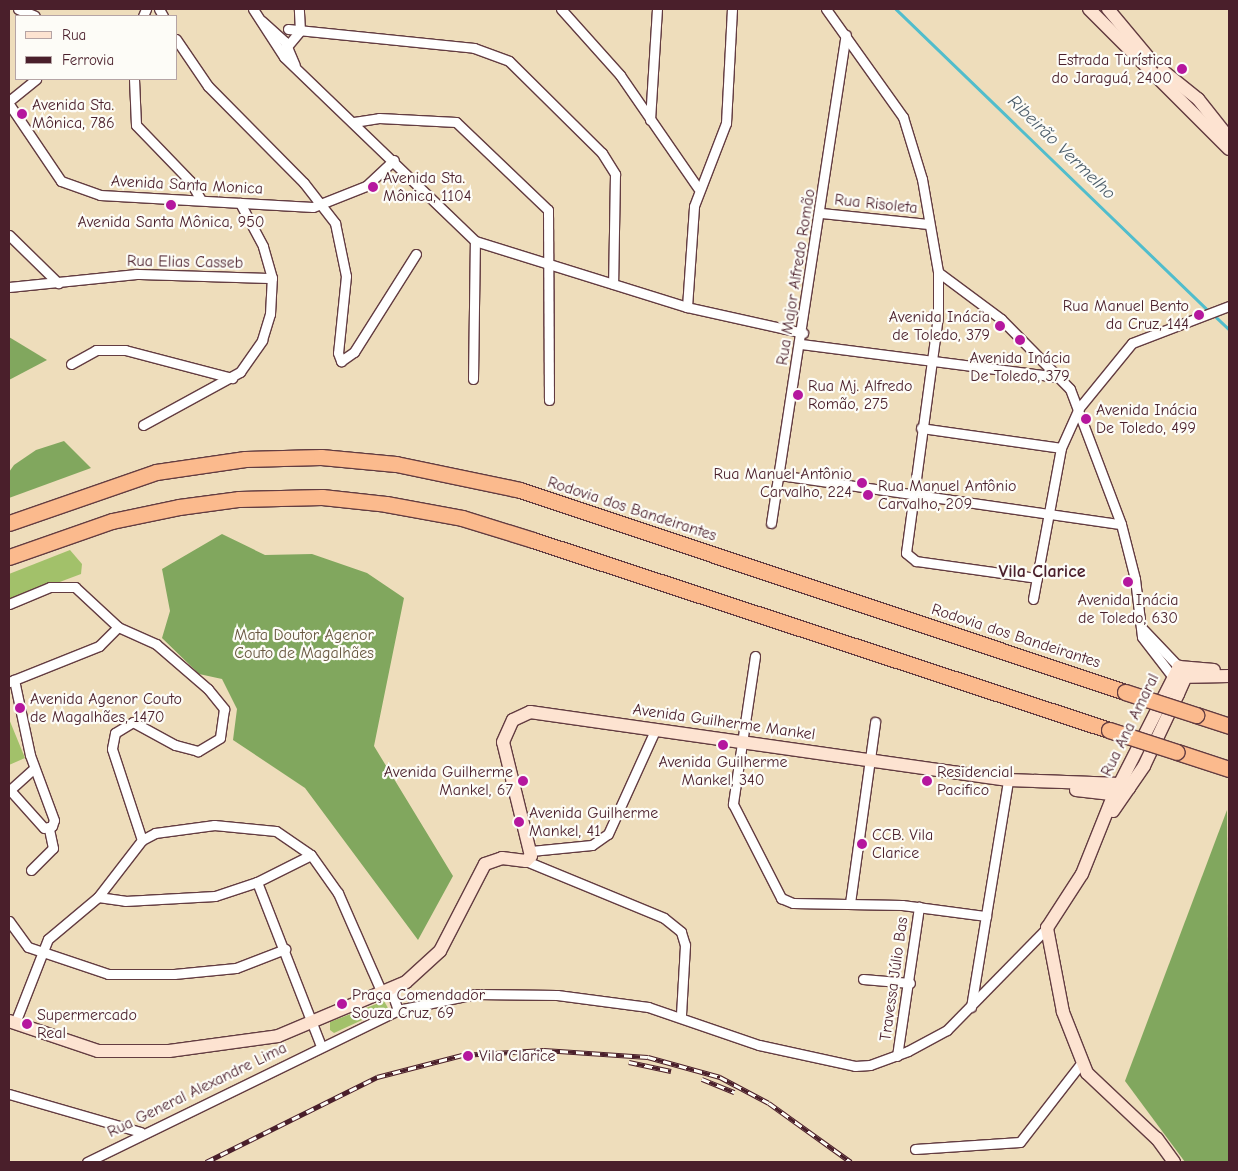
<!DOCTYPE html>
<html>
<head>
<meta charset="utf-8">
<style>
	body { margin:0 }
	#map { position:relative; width:1238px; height:1171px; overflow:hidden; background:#edb; font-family:"Comic Neue",sans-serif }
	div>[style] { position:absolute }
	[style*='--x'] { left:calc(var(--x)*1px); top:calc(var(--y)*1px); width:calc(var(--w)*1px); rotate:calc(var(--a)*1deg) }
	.green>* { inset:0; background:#a2c16a }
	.forest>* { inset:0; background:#81a75e }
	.stream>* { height:2.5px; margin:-1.25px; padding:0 1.25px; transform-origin:1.25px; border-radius:1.25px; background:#51bdcc }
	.roads { filter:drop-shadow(1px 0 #633c41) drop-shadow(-1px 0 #633c41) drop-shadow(0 1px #633c41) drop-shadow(0 -1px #633c41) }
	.street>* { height:9px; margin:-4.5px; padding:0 4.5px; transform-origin:4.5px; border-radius:4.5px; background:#fff }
	.secondary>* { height:12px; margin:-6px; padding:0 6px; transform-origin:6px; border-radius:6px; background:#fde3d1 }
	.highway>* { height:15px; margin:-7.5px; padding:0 7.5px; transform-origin:7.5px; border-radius:7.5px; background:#fbba8d }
	.rail>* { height:4.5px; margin-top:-2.25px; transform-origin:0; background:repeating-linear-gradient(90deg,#fdfcf7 0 8px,#4a1f2b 0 16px); box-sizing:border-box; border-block:1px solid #4a1f2b }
	.bridges { filter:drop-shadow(1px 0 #633c41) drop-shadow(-1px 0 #633c41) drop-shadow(0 1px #633c41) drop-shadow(0 -1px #633c41) }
	.highway-bridge>* { height:15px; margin:-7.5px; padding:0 7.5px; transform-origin:7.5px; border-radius:7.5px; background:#fbba8d }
	.dots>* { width:14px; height:14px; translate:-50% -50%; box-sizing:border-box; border:2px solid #fdfcf7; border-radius:50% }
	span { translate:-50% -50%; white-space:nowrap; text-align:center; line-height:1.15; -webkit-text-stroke:4.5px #fdfcf7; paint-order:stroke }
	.poi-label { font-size:16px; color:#4a1f2b }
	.right { translate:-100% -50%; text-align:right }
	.left { translate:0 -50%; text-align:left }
	.street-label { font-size:16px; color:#4a1f2b }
	.park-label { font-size:16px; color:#695841 }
	.water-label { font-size:18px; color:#4d5e6b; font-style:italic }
	.neighbourhood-label { font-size:18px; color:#4a1f2b; font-weight:700 }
	.frame { position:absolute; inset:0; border:10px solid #4a1f2b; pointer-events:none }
	.legend { position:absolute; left:15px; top:15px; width:162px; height:65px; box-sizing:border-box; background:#fdfcf7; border:1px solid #b5a4a5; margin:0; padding:6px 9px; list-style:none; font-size:15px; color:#4a1f2b }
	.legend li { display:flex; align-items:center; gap:10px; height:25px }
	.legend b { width:25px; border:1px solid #b5a4a5 }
</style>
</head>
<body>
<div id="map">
	<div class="green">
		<div style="clip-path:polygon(70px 550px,82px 564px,81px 574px,9px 601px,9px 574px)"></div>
		<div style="clip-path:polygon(9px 719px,25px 758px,9px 765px)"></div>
		<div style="clip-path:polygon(384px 1001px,388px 1008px,334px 1033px,330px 1030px,330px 1022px)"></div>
	</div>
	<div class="forest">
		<div style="clip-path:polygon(9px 337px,47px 360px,9px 380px)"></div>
		<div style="clip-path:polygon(64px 441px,91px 468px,9px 498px,9px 472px,14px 465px,36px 450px)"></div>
		<div style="clip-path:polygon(222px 534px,265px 555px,312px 554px,367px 573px,404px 598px,374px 746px,453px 876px,418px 940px,305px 788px,233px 740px,237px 709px,222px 679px,199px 674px,162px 638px,170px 611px,162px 569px)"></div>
		<div style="clip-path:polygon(1227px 810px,1229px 1162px,1185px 1162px,1125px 1081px)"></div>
	</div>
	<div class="stream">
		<div style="--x:896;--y:9;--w:431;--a:44"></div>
		<div style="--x:1216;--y:317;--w:18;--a:43"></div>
	</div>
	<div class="roads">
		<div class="street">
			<div style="--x:18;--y:9;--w:18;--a:22"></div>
			<div style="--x:159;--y:9;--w:8;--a:60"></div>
			<div style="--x:253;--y:9;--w:57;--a:57.1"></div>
			<div style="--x:284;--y:57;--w:265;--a:43.9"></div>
			<div style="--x:475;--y:241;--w:222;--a:17.3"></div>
			<div style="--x:687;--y:307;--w:119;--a:12.6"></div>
			<div style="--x:561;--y:9;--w:89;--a:48.2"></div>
			<div style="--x:620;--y:75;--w:137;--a:55.4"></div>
			<div style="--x:826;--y:9;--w:133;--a:54.5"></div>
			<div style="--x:903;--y:117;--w:65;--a:73"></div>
			<div style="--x:922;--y:179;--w:94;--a:80.2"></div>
			<div style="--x:938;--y:272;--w:44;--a:90"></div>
			<div style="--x:938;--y:316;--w:239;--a:97.7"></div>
			<div style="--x:906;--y:553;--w:13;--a:39"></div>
			<div style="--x:916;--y:561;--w:122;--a:8"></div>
			<div style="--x:143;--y:16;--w:8;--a:-67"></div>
			<div style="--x:262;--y:21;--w:31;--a:42"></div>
			<div style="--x:285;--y:42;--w:25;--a:67"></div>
			<div style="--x:288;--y:29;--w:187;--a:5.8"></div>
			<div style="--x:474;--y:48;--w:37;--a:20"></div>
			<div style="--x:509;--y:61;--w:131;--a:44.7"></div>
			<div style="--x:602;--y:153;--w:25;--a:58"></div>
			<div style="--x:615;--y:174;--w:110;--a:91"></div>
			<div style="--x:176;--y:39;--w:57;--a:55.8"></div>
			<div style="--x:208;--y:86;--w:136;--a:45.3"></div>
			<div style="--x:304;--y:183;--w:51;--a:52.2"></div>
			<div style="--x:335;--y:223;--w:54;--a:78.3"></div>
			<div style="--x:346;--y:276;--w:77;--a:95.9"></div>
			<div style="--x:338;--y:353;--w:9;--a:69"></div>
			<div style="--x:341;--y:361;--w:16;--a:-35"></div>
			<div style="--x:354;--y:352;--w:116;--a:-57.7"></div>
			<div style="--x:284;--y:50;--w:25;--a:-50"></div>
			<div style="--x:300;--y:31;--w:22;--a:-93"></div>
			<div style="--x:134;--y:79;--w:46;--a:87.5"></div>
			<div style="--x:136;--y:125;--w:78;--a:46"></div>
			<div style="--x:190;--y:181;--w:22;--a:60"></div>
			<div style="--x:9;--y:101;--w:35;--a:-39"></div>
			<div style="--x:9;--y:104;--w:93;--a:56"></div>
			<div style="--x:61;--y:181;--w:41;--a:19.7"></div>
			<div style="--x:100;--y:195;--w:213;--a:3.2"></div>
			<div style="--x:313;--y:207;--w:57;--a:-21.6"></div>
			<div style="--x:366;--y:186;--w:38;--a:-43"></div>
			<div style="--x:650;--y:120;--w:111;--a:-86.4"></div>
			<div style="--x:354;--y:122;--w:25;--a:-9"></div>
			<div style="--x:379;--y:118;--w:77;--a:3"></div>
			<div style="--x:456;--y:122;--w:127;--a:43.7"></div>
			<div style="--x:548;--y:210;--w:190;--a:89.7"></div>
			<div style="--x:821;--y:213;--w:108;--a:5.9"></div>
			<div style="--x:9;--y:235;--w:69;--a:44.4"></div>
			<div style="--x:938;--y:272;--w:79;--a:36.7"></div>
			<div style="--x:1001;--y:319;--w:98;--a:45.4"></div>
			<div style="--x:1070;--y:389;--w:144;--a:69.3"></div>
			<div style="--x:1121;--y:524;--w:57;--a:75.7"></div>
			<div style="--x:1135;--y:579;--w:58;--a:83.1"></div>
			<div style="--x:1142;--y:637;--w:49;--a:52.4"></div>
			<div style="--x:9;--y:287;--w:128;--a:-5.8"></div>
			<div style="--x:136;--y:274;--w:136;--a:1.7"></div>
			<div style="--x:687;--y:307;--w:101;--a:-86"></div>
			<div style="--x:694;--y:206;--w:89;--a:-68.9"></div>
			<div style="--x:726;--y:123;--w:114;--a:-87"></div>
			<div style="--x:801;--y:344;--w:261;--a:7.3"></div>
			<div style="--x:71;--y:364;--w:29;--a:-29"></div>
			<div style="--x:96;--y:350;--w:29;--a:0"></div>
			<div style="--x:125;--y:350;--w:111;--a:14.7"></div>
			<div style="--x:473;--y:379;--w:138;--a:-89.2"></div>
			<div style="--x:143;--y:425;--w:111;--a:-28.7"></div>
			<div style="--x:240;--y:372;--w:39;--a:-55"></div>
			<div style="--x:262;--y:340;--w:27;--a:-73"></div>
			<div style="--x:270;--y:314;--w:36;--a:-87"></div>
			<div style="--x:272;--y:278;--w:33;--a:-106"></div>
			<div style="--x:263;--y:246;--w:49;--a:-118.1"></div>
			<div style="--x:921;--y:428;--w:141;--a:8.1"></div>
			<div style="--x:779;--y:475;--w:345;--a:8.2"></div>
			<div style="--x:771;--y:523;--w:494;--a:-81.3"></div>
			<div style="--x:1033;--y:599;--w:154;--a:-79.5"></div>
			<div style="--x:1061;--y:448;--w:44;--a:-65.8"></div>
			<div style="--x:1079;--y:408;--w:84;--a:-50.8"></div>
			<div style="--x:1132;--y:343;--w:104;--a:-20.9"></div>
			<div style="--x:9;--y:604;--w:44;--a:-22.5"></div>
			<div style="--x:50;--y:587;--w:25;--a:0"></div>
			<div style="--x:75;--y:587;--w:59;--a:42.9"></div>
			<div style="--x:118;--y:627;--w:42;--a:24.1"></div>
			<div style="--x:156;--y:644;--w:69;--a:40.9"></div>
			<div style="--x:208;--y:689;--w:26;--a:51"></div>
			<div style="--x:224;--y:709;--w:29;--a:98"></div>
			<div style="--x:220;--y:738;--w:26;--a:149"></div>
			<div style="--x:198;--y:751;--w:24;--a:-165"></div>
			<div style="--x:175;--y:745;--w:48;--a:-151.3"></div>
			<div style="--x:133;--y:722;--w:21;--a:149"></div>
			<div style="--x:115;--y:733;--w:16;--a:101"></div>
			<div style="--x:112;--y:749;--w:96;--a:71.8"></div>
			<div style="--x:1141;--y:627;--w:55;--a:46.5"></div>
			<div style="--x:755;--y:656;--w:150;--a:98.5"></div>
			<div style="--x:733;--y:804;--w:106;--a:62.9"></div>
			<div style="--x:781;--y:898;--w:13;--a:23"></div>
			<div style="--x:793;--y:903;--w:109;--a:1.1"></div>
			<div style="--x:902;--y:905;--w:85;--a:7.5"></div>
			<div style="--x:9;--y:682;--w:97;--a:-21.8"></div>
			<div style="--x:99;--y:646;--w:27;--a:-45"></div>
			<div style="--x:9;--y:789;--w:52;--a:48.1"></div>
			<div style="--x:44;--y:828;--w:8;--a:-14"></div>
			<div style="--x:52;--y:826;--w:6;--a:-72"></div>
			<div style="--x:54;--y:820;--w:69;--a:-110.3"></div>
			<div style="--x:30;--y:755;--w:77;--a:-102"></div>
			<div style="--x:11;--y:789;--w:31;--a:-42"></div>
			<div style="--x:531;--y:851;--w:61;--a:-5.6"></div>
			<div style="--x:592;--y:845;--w:19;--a:-35"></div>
			<div style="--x:608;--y:834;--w:116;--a:-65.6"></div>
			<div style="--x:526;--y:861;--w:149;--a:22.4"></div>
			<div style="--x:664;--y:918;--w:22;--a:39"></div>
			<div style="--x:681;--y:932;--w:14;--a:73"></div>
			<div style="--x:685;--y:945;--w:70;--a:93.3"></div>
			<div style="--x:31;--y:870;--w:31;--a:-45"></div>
			<div style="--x:53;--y:848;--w:19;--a:-102"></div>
			<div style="--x:257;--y:882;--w:176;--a:68.7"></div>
			<div style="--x:98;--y:897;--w:27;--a:8"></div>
			<div style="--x:125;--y:901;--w:90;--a:-3.2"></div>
			<div style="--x:215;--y:896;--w:44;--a:-18.4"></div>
			<div style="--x:257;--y:882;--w:60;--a:-26.6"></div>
			<div style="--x:850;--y:903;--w:183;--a:-82.1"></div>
			<div style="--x:9;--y:921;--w:32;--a:54"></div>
			<div style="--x:28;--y:947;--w:84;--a:18.6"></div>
			<div style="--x:108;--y:974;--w:66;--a:0"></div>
			<div style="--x:174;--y:974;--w:62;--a:-5.5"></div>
			<div style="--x:236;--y:968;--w:53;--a:-21.2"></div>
			<div style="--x:863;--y:979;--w:47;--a:4.9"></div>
			<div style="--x:391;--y:990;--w:21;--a:71"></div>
			<div style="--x:971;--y:1007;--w:230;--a:-80.7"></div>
			<div style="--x:15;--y:1023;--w:90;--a:-68.6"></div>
			<div style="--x:48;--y:939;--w:65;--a:-40"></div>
			<div style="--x:98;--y:897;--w:72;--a:-52.3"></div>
			<div style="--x:142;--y:840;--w:15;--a:-28"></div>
			<div style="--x:155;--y:833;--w:60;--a:-7.7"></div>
			<div style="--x:214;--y:825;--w:62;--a:5.5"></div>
			<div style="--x:276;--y:831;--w:42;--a:34.4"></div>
			<div style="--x:311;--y:855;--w:47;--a:54.6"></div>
			<div style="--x:338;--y:893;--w:109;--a:66.3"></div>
			<div style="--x:897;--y:1056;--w:151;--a:-81.6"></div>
			<div style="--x:9;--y:1094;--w:137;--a:16.1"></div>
			<div style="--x:915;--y:1149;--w:105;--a:-3.8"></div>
			<div style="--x:1020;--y:1142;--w:101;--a:-52.2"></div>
			<div style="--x:87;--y:1162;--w:346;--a:-26"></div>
			<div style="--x:398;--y:1010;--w:80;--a:-11.6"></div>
			<div style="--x:476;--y:994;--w:81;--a:0.7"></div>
			<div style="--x:557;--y:995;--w:92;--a:7.5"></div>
			<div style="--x:648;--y:1007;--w:117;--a:18.9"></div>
			<div style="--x:759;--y:1045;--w:98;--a:12.3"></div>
			<div style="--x:855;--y:1066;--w:15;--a:-4"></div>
			<div style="--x:870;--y:1065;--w:40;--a:-20.2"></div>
			<div style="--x:908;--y:1051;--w:44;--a:-28.3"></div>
			<div style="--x:947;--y:1030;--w:143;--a:-45.6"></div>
		</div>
		<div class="secondary">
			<div style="--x:1089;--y:9;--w:198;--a:45"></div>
			<div style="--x:1108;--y:9;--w:62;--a:50.2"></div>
			<div style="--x:1163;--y:71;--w:45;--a:38.7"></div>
			<div style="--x:1198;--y:99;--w:50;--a:51.5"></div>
			<div style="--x:1179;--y:667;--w:35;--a:5"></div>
			<div style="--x:1177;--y:677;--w:52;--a:-1.1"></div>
			<div style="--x:1076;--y:790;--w:44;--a:6.5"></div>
			<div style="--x:1113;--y:811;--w:55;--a:-55.4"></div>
			<div style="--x:1144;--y:766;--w:80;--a:-64.7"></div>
			<div style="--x:1178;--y:694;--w:17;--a:-66"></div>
			<div style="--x:1185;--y:678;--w:13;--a:-119"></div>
			<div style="--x:9;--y:1021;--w:94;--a:18.6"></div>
			<div style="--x:98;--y:1051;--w:71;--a:0"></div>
			<div style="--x:169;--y:1051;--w:110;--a:-7.8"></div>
			<div style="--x:278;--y:1036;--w:139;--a:-22.9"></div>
			<div style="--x:406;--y:982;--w:46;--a:-42.4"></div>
			<div style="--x:440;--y:951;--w:98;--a:-62.7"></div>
			<div style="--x:485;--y:864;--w:18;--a:-19"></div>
			<div style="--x:502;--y:858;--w:24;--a:7"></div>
			<div style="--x:526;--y:861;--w:7;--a:-45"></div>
			<div style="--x:531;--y:856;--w:117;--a:-103.8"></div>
			<div style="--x:503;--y:742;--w:24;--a:-66"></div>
			<div style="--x:513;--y:720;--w:19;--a:-25"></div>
			<div style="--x:530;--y:712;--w:483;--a:8.1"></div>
			<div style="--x:1008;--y:780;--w:112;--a:2"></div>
			<div style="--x:1120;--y:784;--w:10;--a:24"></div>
			<div style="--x:1174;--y:1162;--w:29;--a:-126"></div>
			<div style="--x:1157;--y:1139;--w:96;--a:-136.7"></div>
			<div style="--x:1087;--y:1073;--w:66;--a:-111.5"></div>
			<div style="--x:1063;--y:1012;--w:86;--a:-100.8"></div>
			<div style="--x:1047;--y:928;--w:64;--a:-57.1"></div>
			<div style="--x:1082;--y:874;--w:81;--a:-68.2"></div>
			<div style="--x:1112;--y:799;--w:148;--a:-63.1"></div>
		</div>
		<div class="highway">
			<div style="--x:9;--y:523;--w:156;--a:-19.1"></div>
			<div style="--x:156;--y:472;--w:90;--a:-8.3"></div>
			<div style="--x:245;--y:459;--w:76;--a:-1.5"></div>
			<div style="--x:321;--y:457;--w:75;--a:5.3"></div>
			<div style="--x:396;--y:464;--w:127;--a:11.8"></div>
			<div style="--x:520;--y:490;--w:638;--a:18.46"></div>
			<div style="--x:9;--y:557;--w:109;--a:-19.3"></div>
			<div style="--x:112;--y:521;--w:68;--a:-11.8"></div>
			<div style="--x:179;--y:507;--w:61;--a:-7.6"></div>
			<div style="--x:239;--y:499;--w:83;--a:-1.4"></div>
			<div style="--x:322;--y:497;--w:64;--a:6.2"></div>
			<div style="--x:386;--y:504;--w:77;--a:10.4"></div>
			<div style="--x:462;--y:518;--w:74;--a:17.2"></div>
			<div style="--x:533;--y:540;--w:607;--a:18.26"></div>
			<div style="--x:1196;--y:715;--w:35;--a:18"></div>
			<div style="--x:1177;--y:752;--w:55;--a:18.1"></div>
		</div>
	</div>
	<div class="rail">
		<div style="--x:629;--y:1062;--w:43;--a:12.1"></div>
		<div style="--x:702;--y:1079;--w:35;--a:22"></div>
		<div style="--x:206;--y:1162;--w:191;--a:-26.4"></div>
		<div style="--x:377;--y:1077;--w:88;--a:-14.5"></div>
		<div style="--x:462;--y:1055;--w:82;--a:-3.5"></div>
		<div style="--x:544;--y:1050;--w:104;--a:3.9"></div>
		<div style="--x:648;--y:1057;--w:75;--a:15.5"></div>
		<div style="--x:720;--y:1077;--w:55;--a:28"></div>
		<div style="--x:769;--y:1103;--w:101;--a:35.7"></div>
	</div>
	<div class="bridges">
		<div class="highway-bridge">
			<div style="--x:1125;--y:692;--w:75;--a:17.9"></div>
			<div style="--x:1109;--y:730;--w:71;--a:17.9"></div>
		</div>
	</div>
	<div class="dots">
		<div style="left:1182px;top:69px;background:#b5179e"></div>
		<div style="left:22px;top:114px;background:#b5179e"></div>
		<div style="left:373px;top:187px;background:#b5179e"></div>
		<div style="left:171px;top:205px;background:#b5179e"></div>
		<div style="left:1199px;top:315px;background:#b5179e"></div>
		<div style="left:1000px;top:326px;background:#b5179e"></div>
		<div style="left:1020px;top:340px;background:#b5179e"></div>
		<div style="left:798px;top:395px;background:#b5179e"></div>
		<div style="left:1086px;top:419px;background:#b5179e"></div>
		<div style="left:862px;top:483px;background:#b5179e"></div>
		<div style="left:868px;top:495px;background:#b5179e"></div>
		<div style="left:1128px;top:582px;background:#b5179e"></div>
		<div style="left:20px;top:708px;background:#b5179e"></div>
		<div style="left:723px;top:745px;background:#b5179e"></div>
		<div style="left:523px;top:781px;background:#b5179e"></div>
		<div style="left:927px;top:781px;background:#b5179e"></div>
		<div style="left:519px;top:822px;background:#b5179e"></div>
		<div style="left:862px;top:844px;background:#b5179e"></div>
		<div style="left:342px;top:1004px;background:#b5179e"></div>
		<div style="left:27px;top:1024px;background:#b5179e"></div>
		<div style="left:468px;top:1056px;background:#b5179e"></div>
	</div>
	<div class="poi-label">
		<span class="right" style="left:1172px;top:69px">Estrada Turística<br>do Jaraguá, 2400</span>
		<span class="left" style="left:32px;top:114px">Avenida Sta.<br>Mônica, 786</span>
		<span class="left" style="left:383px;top:187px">Avenida Sta.<br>Mônica, 1104</span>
		<span style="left:171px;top:222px">Avenida Santa Mônica, 950</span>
		<span class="right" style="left:1189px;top:315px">Rua Manuel Bento<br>da Cruz, 144</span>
		<span class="right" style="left:990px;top:326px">Avenida Inácia<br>de Toledo, 379</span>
		<span style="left:1020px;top:367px">Avenida Inácia<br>De Toledo, 379</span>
		<span class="left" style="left:808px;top:395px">Rua Mj. Alfredo<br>Romão, 275</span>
		<span class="left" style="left:1096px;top:419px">Avenida Inácia<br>De Toledo, 499</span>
		<span class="right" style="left:852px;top:483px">Rua Manuel Antônio<br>Carvalho, 224</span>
		<span class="left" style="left:878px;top:495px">Rua Manuel Antônio<br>Carvalho, 209</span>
		<span style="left:1128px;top:609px">Avenida Inácia<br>de Toledo, 630</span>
		<span class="left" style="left:30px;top:708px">Avenida Agenor Couto<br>de Magalhães, 1470</span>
		<span style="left:723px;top:771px">Avenida Guilherme<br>Mankel, 340</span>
		<span class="right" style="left:513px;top:781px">Avenida Guilherme<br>Mankel, 67</span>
		<span class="left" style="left:937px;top:781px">Residencial<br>Pacifico</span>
		<span class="left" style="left:529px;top:822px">Avenida Guilherme<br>Mankel, 41</span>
		<span class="left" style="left:872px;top:844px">CCB. Vila<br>Clarice</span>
		<span class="left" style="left:352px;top:1004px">Praça Comendador<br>Souza Cruz, 69</span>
		<span class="left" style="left:37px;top:1024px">Supermercado<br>Real</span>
		<span class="left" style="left:479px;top:1056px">Vila Clarice</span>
	</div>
	<div class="street-label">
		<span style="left:187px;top:185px;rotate:3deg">Avenida Santa Monica</span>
		<span style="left:876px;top:204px;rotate:6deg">Rua Risoleta</span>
		<span style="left:185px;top:262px;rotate:1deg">Rua Elias Casseb</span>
		<span style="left:796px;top:277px;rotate:-81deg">Rua Major Alfredo Romão</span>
		<span style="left:632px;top:509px;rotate:18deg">Rodovia dos Bandeirantes</span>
		<span style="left:1016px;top:636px;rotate:18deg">Rodovia dos Bandeirantes</span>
		<span style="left:724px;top:722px;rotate:8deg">Avenida Guilherme Mankel</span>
		<span style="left:1130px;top:725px;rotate:-64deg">Rua Ana Amaral</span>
		<span style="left:894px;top:979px;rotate:-82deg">Travessa Júlio Bas</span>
		<span style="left:197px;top:1090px;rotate:-26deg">Rua General Alexandre Lima</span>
	</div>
	<div class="park-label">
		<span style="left:304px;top:644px">Mata Doutor Agenor<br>Couto de Magalhães</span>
	</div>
	<div class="water-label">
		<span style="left:1061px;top:148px;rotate:44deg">Ribeirão Vermelho</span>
	</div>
	<div class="neighbourhood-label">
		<span style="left:1042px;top:572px">Vila Clarice</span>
	</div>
	<div class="frame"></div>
	<ul class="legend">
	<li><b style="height:6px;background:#fde3d1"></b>Rua</li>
	<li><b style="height:6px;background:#4a1f2b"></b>Ferrovia</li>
	</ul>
</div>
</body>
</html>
